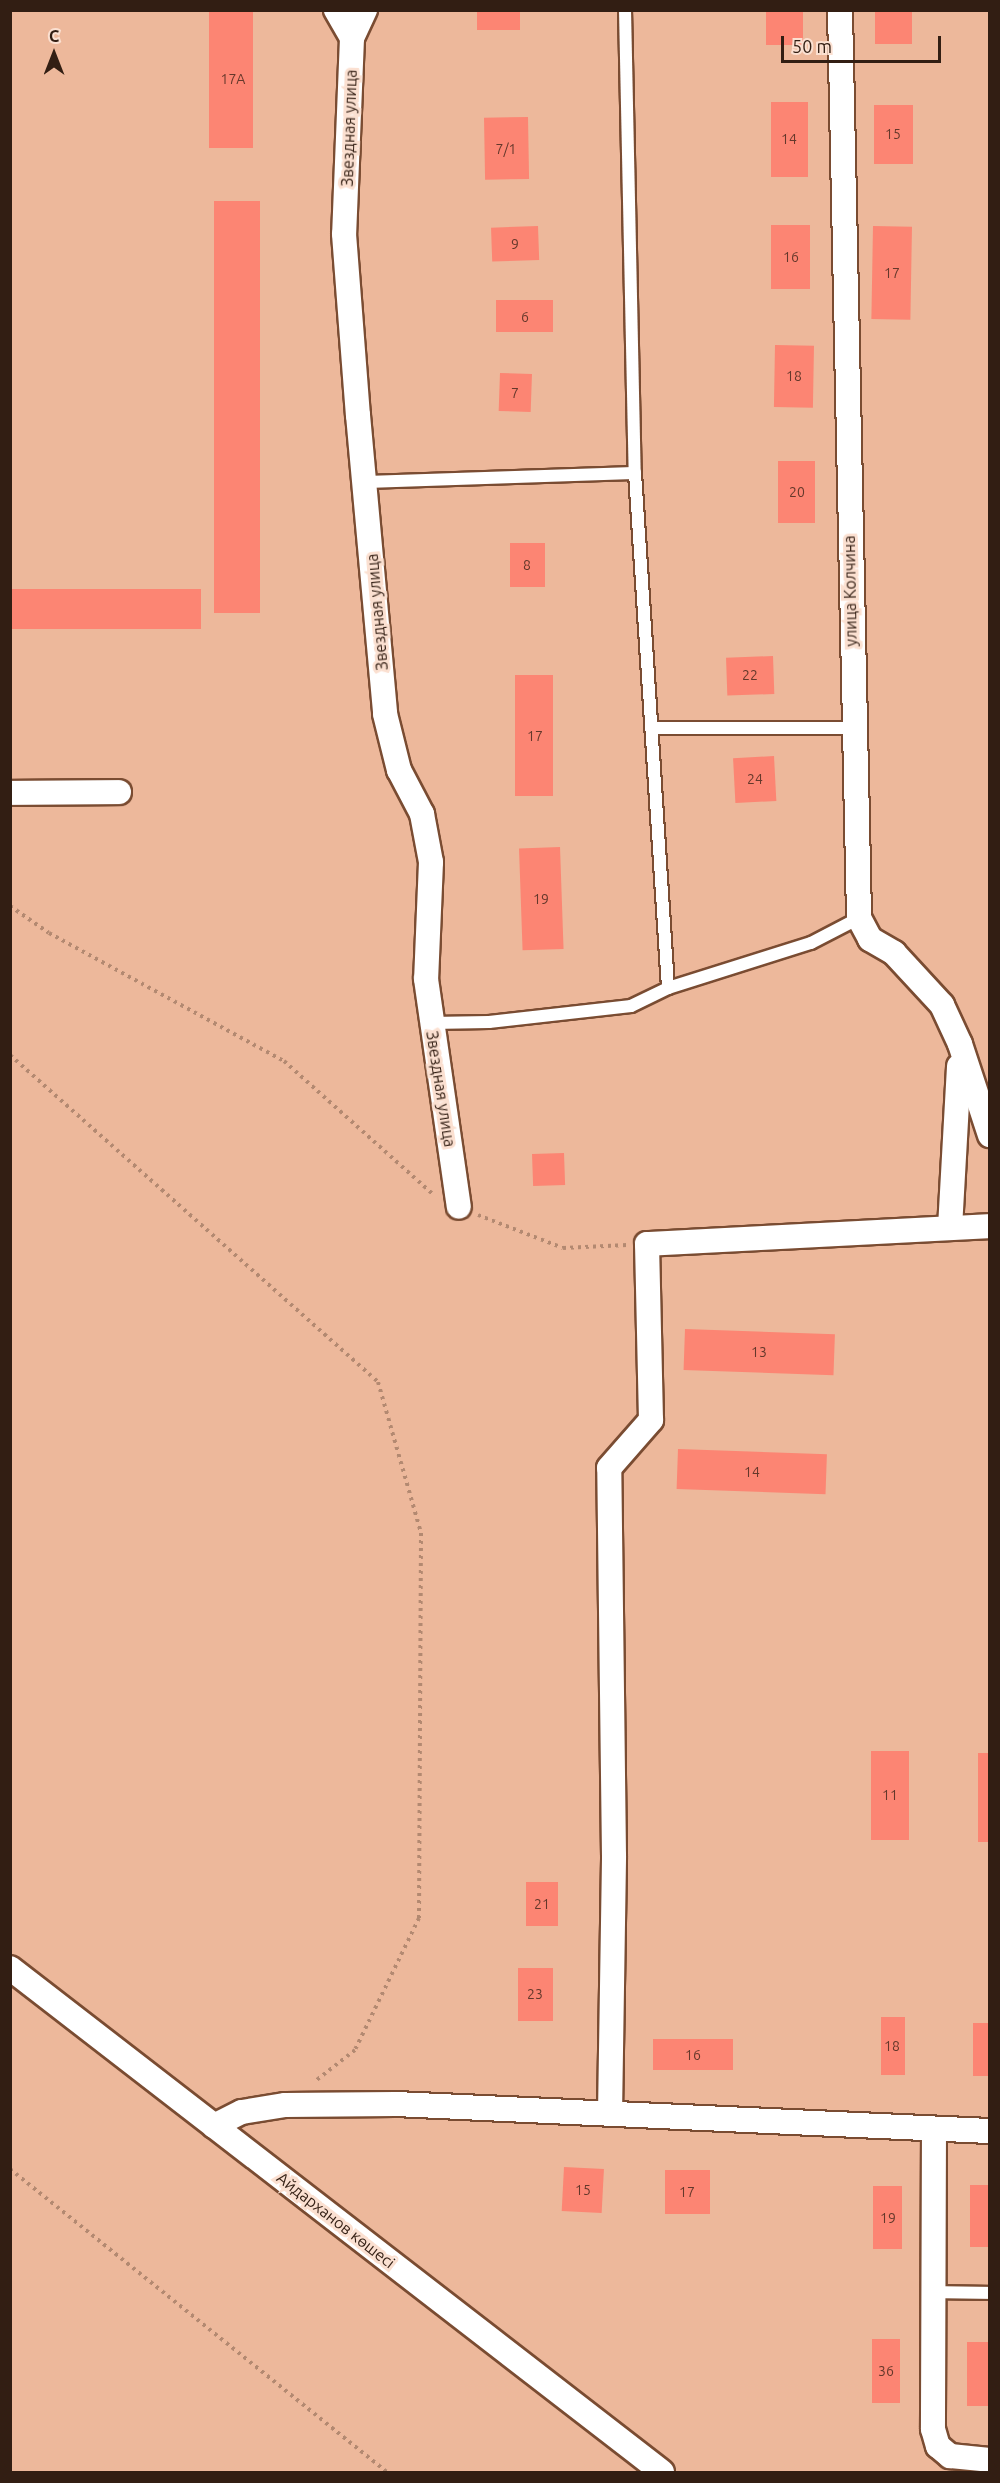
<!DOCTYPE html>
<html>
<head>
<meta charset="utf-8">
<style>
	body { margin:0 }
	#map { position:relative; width:1000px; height:2483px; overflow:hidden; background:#edb89b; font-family:Ubuntu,sans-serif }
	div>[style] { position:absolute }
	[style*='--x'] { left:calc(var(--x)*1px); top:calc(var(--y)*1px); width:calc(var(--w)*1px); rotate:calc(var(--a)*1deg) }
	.building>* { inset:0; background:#fc8573; transform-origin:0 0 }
	.path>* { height:4px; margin-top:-2px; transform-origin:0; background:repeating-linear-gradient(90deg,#b38971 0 3px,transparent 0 7.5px) }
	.roads { filter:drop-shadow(2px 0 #7a4c32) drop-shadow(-2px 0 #7a4c32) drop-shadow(0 2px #7a4c32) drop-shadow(0 -2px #7a4c32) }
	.lane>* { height:12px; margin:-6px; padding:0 6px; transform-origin:6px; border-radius:6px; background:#fff }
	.street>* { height:24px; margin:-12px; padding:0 12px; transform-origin:12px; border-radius:12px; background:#fff }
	span { translate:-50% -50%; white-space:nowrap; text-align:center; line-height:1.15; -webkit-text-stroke:6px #fbe0d1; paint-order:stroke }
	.number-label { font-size:14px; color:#64382b }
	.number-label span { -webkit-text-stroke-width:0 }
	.street-label { font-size:16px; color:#321e13 }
	.frame { position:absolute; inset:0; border:12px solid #321e13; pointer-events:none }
	.north { position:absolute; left:24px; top:24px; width:60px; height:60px; -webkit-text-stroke:4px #fbe0d1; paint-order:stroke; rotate:0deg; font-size:16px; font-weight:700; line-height:24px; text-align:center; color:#321e13 }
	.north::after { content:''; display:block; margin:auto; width:21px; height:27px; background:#321e13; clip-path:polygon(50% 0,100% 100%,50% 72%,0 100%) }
	.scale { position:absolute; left:781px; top:36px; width:160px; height:27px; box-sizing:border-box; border:3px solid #321e13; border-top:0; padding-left:8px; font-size:18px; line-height:21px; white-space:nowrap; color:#321e13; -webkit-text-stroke:4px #fbe0d1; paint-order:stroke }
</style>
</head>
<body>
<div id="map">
	<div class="building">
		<div style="left:209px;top:10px;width:44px;height:138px"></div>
		<div style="left:477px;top:10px;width:43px;height:20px"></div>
		<div style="left:766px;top:10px;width:37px;height:35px"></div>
		<div style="left:875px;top:10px;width:37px;height:34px"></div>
		<div style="left:771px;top:102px;width:37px;height:75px"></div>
		<div style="left:874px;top:105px;width:39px;height:59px"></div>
		<div style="left:528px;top:117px;width:62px;height:44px;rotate:89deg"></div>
		<div style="left:214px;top:201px;width:46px;height:412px"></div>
		<div style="left:771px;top:225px;width:39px;height:64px"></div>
		<div style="left:538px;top:226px;width:34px;height:47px;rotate:88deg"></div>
		<div style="left:873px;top:226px;width:39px;height:93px;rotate:1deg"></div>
		<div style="left:553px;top:300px;width:32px;height:57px;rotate:90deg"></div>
		<div style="left:775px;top:345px;width:39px;height:62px;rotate:1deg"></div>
		<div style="left:500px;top:373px;width:32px;height:38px;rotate:2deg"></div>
		<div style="left:778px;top:461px;width:37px;height:62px"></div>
		<div style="left:510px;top:543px;width:35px;height:44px"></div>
		<div style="left:10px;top:589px;width:191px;height:40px"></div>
		<div style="left:773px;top:656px;width:38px;height:47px;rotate:88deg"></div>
		<div style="left:553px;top:675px;width:121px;height:38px;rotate:90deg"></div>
		<div style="left:774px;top:756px;width:45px;height:41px;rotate:87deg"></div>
		<div style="left:560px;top:847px;width:102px;height:41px;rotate:88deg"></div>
		<div style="left:564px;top:1153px;width:32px;height:32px;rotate:88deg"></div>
		<div style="left:685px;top:1329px;width:150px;height:41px;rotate:2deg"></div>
		<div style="left:678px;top:1449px;width:149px;height:40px;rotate:2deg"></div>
		<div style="left:871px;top:1751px;width:38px;height:89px"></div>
		<div style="left:978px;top:1753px;width:12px;height:89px"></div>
		<div style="left:526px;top:1882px;width:32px;height:44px"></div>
		<div style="left:518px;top:1968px;width:35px;height:53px"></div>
		<div style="left:881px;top:2017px;width:24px;height:58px"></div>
		<div style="left:973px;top:2023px;width:17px;height:53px"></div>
		<div style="left:653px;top:2039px;width:80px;height:31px"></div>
		<div style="left:564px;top:2167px;width:40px;height:44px;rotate:3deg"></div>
		<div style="left:665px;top:2170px;width:45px;height:44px"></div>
		<div style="left:970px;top:2185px;width:20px;height:62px"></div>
		<div style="left:873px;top:2186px;width:29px;height:63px"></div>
		<div style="left:872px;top:2339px;width:28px;height:64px"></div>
		<div style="left:967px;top:2342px;width:23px;height:64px"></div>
	</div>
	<div class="path">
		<div style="--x:10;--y:906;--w:47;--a:34.7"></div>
		<div style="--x:49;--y:933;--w:268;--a:28.6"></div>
		<div style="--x:284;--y:1061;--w:201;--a:41.8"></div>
		<div style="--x:10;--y:1055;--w:492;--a:41.6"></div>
		<div style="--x:378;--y:1382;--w:157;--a:74.1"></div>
		<div style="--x:421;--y:1533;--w:385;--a:90.3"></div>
		<div style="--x:419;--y:1918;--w:147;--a:115.9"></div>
		<div style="--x:355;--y:2050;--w:52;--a:142"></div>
		<div style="--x:478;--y:1215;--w:91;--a:21.2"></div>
		<div style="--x:563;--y:1248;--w:64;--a:-2.7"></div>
		<div style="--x:10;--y:2169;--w:484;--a:38.8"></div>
	</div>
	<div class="roads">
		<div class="lane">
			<div style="--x:625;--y:10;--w:463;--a:88.8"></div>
			<div style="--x:635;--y:473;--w:516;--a:86.33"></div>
			<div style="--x:365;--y:482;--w:270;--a:-1.9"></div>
			<div style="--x:652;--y:728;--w:201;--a:0"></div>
			<div style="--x:431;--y:1023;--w:58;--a:-1"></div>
			<div style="--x:489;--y:1022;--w:143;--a:-6.4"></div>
			<div style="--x:631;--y:1006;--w:41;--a:-25.9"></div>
			<div style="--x:668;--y:988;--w:150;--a:-17.5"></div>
			<div style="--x:811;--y:943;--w:54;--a:-27.5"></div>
			<div style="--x:933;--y:2292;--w:57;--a:1"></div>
		</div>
		<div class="street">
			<div style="--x:336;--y:10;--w:32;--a:60"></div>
			<div style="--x:365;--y:10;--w:31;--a:115"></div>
			<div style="--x:352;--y:38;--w:196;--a:92.3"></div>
			<div style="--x:344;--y:234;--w:182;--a:85.6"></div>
			<div style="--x:358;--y:415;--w:300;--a:84.8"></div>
			<div style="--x:385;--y:714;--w:58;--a:76"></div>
			<div style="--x:399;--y:770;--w:50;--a:62.4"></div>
			<div style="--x:422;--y:814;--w:49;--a:79.4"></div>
			<div style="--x:431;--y:862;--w:117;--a:92.4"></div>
			<div style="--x:426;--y:979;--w:230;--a:81.8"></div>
			<div style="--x:840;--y:10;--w:908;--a:88.8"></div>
			<div style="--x:859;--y:918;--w:24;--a:62"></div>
			<div style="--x:870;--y:939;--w:28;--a:30"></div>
			<div style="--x:894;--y:953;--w:71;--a:47.3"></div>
			<div style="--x:942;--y:1005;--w:43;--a:65.2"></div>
			<div style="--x:960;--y:1044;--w:96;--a:71.8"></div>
			<div style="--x:10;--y:793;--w:109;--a:-0.5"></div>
			<div style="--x:950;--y:1228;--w:162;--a:-86.8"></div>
			<div style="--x:10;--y:1968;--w:824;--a:37.7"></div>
			<div style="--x:610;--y:2114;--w:258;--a:-89.1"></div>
			<div style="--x:614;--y:1856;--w:388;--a:-90.7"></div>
			<div style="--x:609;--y:1468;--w:64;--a:-48.8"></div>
			<div style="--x:651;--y:1420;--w:176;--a:-91.3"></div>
			<div style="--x:647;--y:1244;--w:343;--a:-3"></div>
			<div style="--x:214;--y:2126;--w:31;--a:-27"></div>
			<div style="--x:242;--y:2112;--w:44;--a:-9.2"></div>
			<div style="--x:285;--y:2105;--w:110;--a:-0.5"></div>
			<div style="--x:395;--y:2104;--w:596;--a:2.6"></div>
			<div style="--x:934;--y:2129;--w:300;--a:90.2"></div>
			<div style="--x:933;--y:2429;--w:18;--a:74"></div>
			<div style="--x:938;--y:2446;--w:16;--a:40"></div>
			<div style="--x:950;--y:2456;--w:40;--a:5.7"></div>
		</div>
	</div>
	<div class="number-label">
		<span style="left:233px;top:79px">17А</span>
		<span style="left:893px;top:134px">15</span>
		<span style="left:789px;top:139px">14</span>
		<span style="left:506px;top:149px">7/1</span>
		<span style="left:515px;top:244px">9</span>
		<span style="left:791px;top:257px">16</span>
		<span style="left:892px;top:273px">17</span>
		<span style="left:525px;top:317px">6</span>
		<span style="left:794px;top:376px">18</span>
		<span style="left:515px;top:393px">7</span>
		<span style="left:797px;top:492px">20</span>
		<span style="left:527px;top:565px">8</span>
		<span style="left:750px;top:675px">22</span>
		<span style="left:535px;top:736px">17</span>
		<span style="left:755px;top:779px">24</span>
		<span style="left:541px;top:899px">19</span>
		<span style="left:759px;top:1352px">13</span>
		<span style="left:752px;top:1472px">14</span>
		<span style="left:890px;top:1795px">11</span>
		<span style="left:542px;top:1904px">21</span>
		<span style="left:535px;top:1994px">23</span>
		<span style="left:892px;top:2046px">18</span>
		<span style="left:693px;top:2055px">16</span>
		<span style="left:583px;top:2190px">15</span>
		<span style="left:687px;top:2192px">17</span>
		<span style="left:888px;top:2218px">19</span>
		<span style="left:886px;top:2371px">36</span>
	</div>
	<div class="street-label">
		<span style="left:349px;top:128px;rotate:-88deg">Звездная улица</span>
		<span style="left:850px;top:591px;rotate:-91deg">улица Колчина</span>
		<span style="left:377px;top:612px;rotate:-95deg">Звездная улица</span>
		<span style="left:441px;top:1089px;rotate:81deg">Звездная улица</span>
		<span style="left:336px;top:2220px;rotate:38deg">Айдарханов көшесі</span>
	</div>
	<div class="frame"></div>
	<div class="north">С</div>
	<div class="scale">50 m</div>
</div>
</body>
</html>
